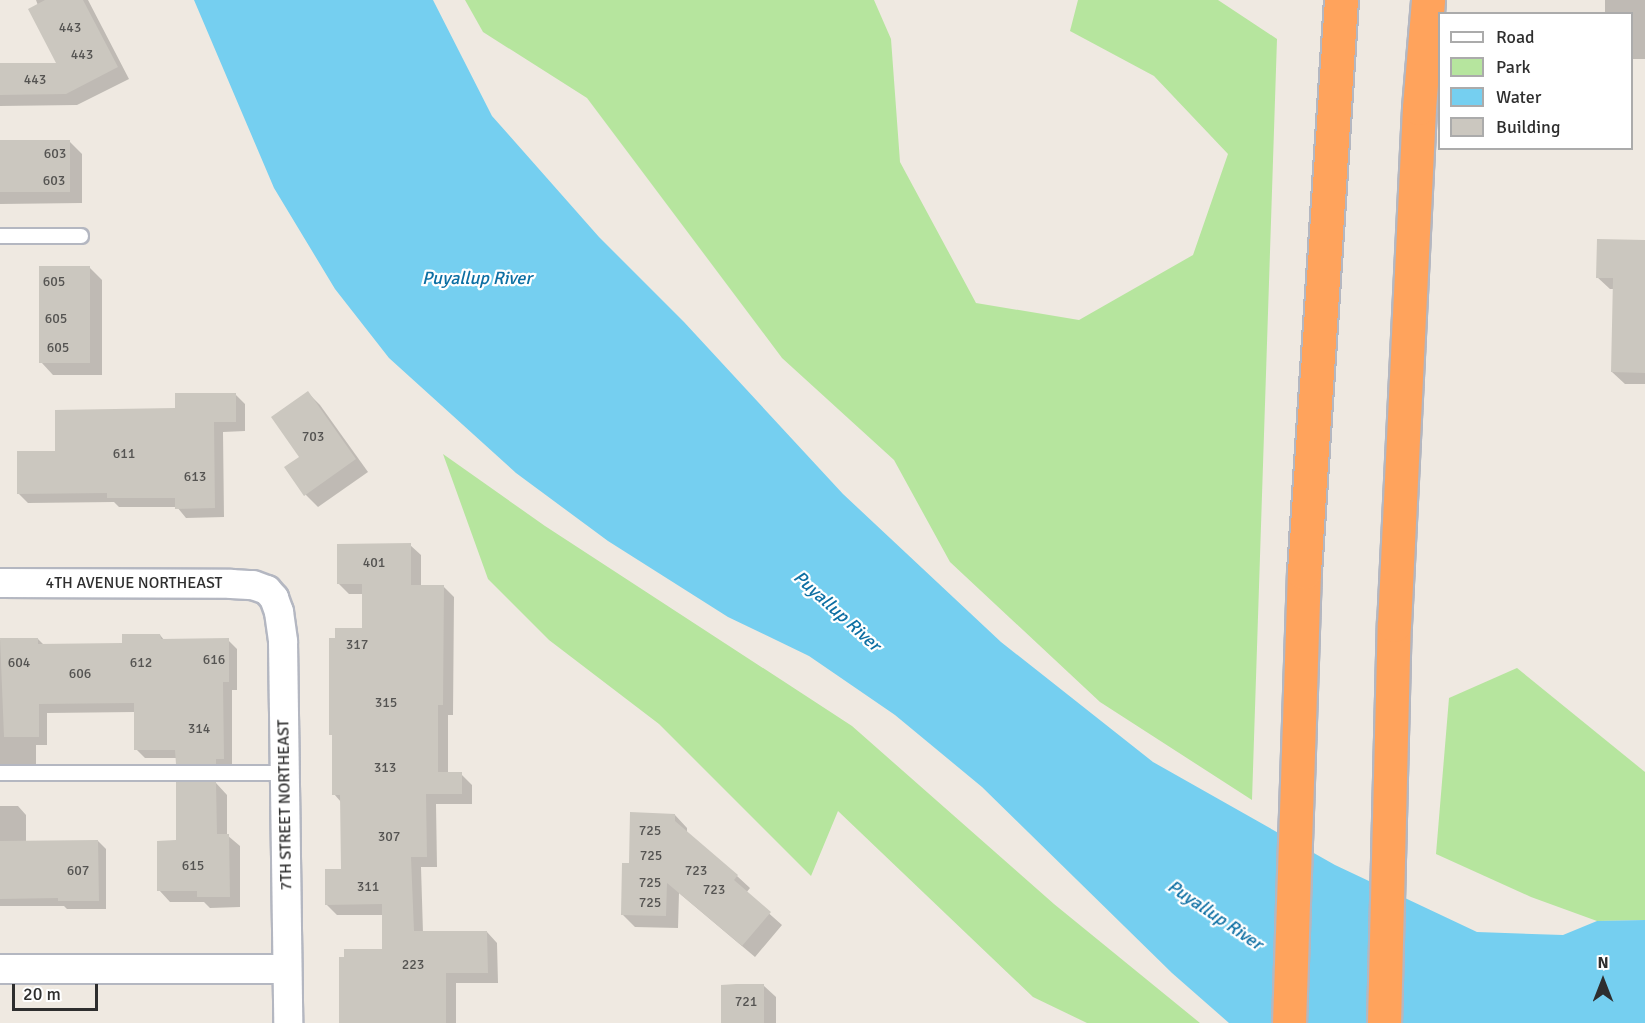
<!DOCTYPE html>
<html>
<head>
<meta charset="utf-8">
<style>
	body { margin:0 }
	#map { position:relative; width:1645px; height:1023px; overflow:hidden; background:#efe9e1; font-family:Signika,sans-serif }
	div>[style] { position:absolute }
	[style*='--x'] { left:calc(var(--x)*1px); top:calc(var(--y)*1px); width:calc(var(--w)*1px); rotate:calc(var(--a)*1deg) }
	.green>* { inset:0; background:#b6e59e }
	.water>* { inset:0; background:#75cff0 }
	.shadow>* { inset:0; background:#0003 }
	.building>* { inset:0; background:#cbc7bf; transform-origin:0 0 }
	.roads { filter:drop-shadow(2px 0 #b4b7c1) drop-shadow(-2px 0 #b4b7c1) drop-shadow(0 2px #b4b7c1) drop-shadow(0 -2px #b4b7c1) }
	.service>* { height:14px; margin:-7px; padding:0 7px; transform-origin:7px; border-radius:7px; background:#fff }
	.minor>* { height:28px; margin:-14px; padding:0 14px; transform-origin:14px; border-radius:14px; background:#fff }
	.motorway>* { height:33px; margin:-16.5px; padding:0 16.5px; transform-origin:16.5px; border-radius:16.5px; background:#ffa35c }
	span { translate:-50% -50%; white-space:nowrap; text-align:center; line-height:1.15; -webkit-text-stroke:4.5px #fff; paint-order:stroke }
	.number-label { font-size:14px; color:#555452 }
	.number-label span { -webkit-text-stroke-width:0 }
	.street-label { font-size:16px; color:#2e2e2e }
	.water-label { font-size:18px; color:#0d6fa3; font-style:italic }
	.legend { position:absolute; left:1438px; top:12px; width:195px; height:138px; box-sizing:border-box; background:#fff; border:2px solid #ababab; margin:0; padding:8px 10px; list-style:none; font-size:18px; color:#2e2e2e }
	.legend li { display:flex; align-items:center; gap:12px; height:30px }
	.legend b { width:30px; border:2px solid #ababab }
	.north { position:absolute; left:1573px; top:951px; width:60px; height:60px; -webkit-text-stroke:4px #fff; paint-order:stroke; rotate:0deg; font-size:16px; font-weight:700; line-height:24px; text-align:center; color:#2e2e2e }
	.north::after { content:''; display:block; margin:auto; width:21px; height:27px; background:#2e2e2e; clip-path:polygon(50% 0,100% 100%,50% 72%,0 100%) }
	.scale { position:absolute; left:12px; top:984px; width:86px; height:27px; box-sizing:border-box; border:3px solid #2e2e2e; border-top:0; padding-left:8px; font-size:18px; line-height:21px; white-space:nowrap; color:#2e2e2e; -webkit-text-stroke:4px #fff; paint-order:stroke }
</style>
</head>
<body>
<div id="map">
	<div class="green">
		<div style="clip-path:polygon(465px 0,874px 0,891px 39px,900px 162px,976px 303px,1079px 320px,1193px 255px,1228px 154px,1154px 76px,1070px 31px,1078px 0,1218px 0,1277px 39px,1252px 800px,1100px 702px,950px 562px,894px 460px,782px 358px,587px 98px,483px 32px)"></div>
		<div style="clip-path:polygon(443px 454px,545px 526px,852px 726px,1054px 904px,1200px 1023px,1087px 1023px,1033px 997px,838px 811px,811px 876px,659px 724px,549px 640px,488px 579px)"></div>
		<div style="clip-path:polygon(1517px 668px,1645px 772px,1645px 920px,1597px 921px,1531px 897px,1436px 854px,1449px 698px)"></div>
	</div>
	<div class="water">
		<div style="clip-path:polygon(194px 0,433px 0,492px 116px,599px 237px,684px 322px,843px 494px,1001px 642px,1153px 762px,1335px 865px,1477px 932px,1563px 935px,1597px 921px,1645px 920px,1645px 1023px,1229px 1023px,1172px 973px,982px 787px,895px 715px,809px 656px,728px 617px,608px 541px,516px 473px,389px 358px,335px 289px,274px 188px)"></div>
	</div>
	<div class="shadow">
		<div style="clip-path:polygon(36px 0,88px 0,129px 79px,77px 105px,0 106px,0 65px,59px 64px)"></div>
		<div style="clip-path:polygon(1605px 0,1645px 0,1645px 59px,1632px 59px,1632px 14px,1605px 14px)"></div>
		<div style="clip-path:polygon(69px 141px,82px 154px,82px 203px,0 204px,0 142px)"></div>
		<div style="clip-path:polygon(1645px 242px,1645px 384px,1625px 384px,1612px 372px,1614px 289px,1610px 289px,1597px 277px)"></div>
		<div style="clip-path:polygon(90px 268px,102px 280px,102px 375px,53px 375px,41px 362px)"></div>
		<div style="clip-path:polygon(308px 393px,320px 405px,368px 472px,318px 507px,306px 495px,301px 457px)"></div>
		<div style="clip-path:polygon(235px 394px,245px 404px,245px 431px,223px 432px,224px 517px,186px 518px,177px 507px,119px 507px,114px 502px,28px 503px,18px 493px,57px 452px,176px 410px)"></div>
		<div style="clip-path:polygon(410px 545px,421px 555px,421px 586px,443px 586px,454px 597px,453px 715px,448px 715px,448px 774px,461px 774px,472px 785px,472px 804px,436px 804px,437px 867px,421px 867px,423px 933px,487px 932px,497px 943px,498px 983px,456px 983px,456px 1023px,340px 1023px,383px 950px,383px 915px,337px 915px,326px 904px,342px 870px,341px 802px,334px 794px,334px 737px,331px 734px,336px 639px,364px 629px,364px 594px,349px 594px,338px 583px)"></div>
		<div style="clip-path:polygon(160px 635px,165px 641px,228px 640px,237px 649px,237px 690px,232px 690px,232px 767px,186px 772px,177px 763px,177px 758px,145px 758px,136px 749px,135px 712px,47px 713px,47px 745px,36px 745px,36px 766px,0 766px,0 640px,38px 639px,44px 645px,124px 645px)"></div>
		<div style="clip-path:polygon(216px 783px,227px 795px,227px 835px,240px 846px,240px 907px,210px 908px,204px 902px,170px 902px,159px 890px)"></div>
		<div style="clip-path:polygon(0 806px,18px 806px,26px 815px,26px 842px,98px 841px,106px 849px,106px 909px,67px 909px,64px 906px,0 906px)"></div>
		<div style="clip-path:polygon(675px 815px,687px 828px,687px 833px,737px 876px,750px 888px,746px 893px,782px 925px,755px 957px,679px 893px,678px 928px,635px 927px,623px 915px,630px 865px)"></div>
		<div style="clip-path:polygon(763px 985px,776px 997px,776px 1023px,724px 1023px)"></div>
	</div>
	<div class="building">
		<div style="clip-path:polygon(45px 0,83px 0,118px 67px,66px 94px,0 95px,0 63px,56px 63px,28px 9px)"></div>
		<div style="left:0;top:140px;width:70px;height:52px"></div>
		<div style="clip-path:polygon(1597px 239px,1645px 240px,1645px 373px,1611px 372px,1613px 278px,1596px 278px)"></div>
		<div style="left:39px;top:266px;width:51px;height:97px"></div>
		<div style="clip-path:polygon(308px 391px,356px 459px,304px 496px,284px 467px,299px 457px,271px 417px)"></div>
		<div style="clip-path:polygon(175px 393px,236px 393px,236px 422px,214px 422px,215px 508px,175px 509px,175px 498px,107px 498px,107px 493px,17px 494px,17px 451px,55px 451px,55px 410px,175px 408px)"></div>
		<div style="clip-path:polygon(411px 543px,411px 585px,444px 585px,443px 705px,438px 705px,438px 772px,462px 772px,462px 794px,426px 794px,427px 857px,411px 857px,414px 931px,487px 931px,488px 973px,446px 973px,446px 1023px,339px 1023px,339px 957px,344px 957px,344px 949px,382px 949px,382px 904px,325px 905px,325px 869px,341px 869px,340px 795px,332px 795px,332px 735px,329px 735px,329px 638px,335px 638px,335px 628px,362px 628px,362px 584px,337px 584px,337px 544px)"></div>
		<div style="clip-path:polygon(122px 634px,160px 634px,161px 639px,229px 638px,229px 682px,223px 682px,224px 759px,216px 759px,216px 764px,176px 764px,175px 750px,134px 750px,134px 703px,39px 704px,39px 737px,4px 737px,0 638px,38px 638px,38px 644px,122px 643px)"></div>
		<div style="clip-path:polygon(176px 782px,216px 782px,217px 834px,229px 834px,230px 897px,197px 897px,197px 891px,157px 891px,157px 841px,176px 840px)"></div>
		<div style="clip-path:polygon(630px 812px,675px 814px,675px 821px,738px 875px,734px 880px,771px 912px,742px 946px,667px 883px,666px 916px,621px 915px,622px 863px,629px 863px)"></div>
		<div style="clip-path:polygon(98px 840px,99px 901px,58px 901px,58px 898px,0 899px,0 841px)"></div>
		<div style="clip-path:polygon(736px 984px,764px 984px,764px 1023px,721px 1023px,721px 985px)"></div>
	</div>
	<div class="roads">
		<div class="service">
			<div style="--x:0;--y:236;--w:81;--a:0"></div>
			<div style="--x:0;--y:773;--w:286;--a:0"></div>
		</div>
		<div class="minor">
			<div style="--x:0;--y:583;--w:231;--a:0.2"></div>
			<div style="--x:231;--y:584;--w:22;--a:3"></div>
			<div style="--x:253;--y:585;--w:15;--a:20"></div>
			<div style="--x:267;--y:590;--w:11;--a:49"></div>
			<div style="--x:274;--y:598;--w:15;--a:70"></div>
			<div style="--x:279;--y:612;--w:30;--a:82"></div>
			<div style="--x:283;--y:642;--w:381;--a:89.2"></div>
			<div style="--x:0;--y:969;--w:287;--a:0"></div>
		</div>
		<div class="motorway">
			<div style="--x:1289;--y:1023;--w:451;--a:-88.1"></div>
			<div style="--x:1304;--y:572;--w:573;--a:-86.3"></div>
			<div style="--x:1384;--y:1023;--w:398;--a:-88.6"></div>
			<div style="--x:1394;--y:625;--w:518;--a:-87.23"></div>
			<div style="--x:1419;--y:108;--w:108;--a:-85.2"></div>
		</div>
	</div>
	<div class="number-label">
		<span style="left:70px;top:28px">443</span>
		<span style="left:82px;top:55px">443</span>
		<span style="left:35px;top:80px">443</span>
		<span style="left:55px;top:154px">603</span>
		<span style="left:54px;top:181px">603</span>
		<span style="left:54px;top:282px">605</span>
		<span style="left:56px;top:319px">605</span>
		<span style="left:58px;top:348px">605</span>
		<span style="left:313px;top:437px">703</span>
		<span style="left:124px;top:454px">611</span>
		<span style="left:195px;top:477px">613</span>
		<span style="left:374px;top:563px">401</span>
		<span style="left:357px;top:645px">317</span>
		<span style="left:214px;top:660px">616</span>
		<span style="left:19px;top:663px">604</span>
		<span style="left:141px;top:663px">612</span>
		<span style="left:80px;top:674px">606</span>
		<span style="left:386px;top:703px">315</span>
		<span style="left:199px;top:729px">314</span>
		<span style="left:385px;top:768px">313</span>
		<span style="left:650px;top:831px">725</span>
		<span style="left:389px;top:837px">307</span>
		<span style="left:651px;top:856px">725</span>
		<span style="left:193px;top:866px">615</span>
		<span style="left:78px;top:871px">607</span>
		<span style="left:696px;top:871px">723</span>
		<span style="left:650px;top:883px">725</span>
		<span style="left:368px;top:887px">311</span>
		<span style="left:714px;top:890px">723</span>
		<span style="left:650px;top:903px">725</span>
		<span style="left:413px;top:965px">223</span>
		<span style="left:746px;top:1002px">721</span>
	</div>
	<div class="street-label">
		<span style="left:134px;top:583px">4TH AVENUE NORTHEAST</span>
		<span style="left:285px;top:805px;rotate:-91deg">7TH STREET NORTHEAST</span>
	</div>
	<div class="water-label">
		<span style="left:477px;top:278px">Puyallup River</span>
		<span style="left:837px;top:611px;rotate:42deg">Puyallup River</span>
		<span style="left:1215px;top:915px;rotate:34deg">Puyallup River</span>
	</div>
	<ul class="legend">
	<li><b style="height:8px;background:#fff"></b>Road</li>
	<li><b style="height:16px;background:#b6e59e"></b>Park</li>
	<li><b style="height:16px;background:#75cff0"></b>Water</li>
	<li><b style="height:16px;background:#cbc7bf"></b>Building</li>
	</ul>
	<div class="north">N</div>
	<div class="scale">20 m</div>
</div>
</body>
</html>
